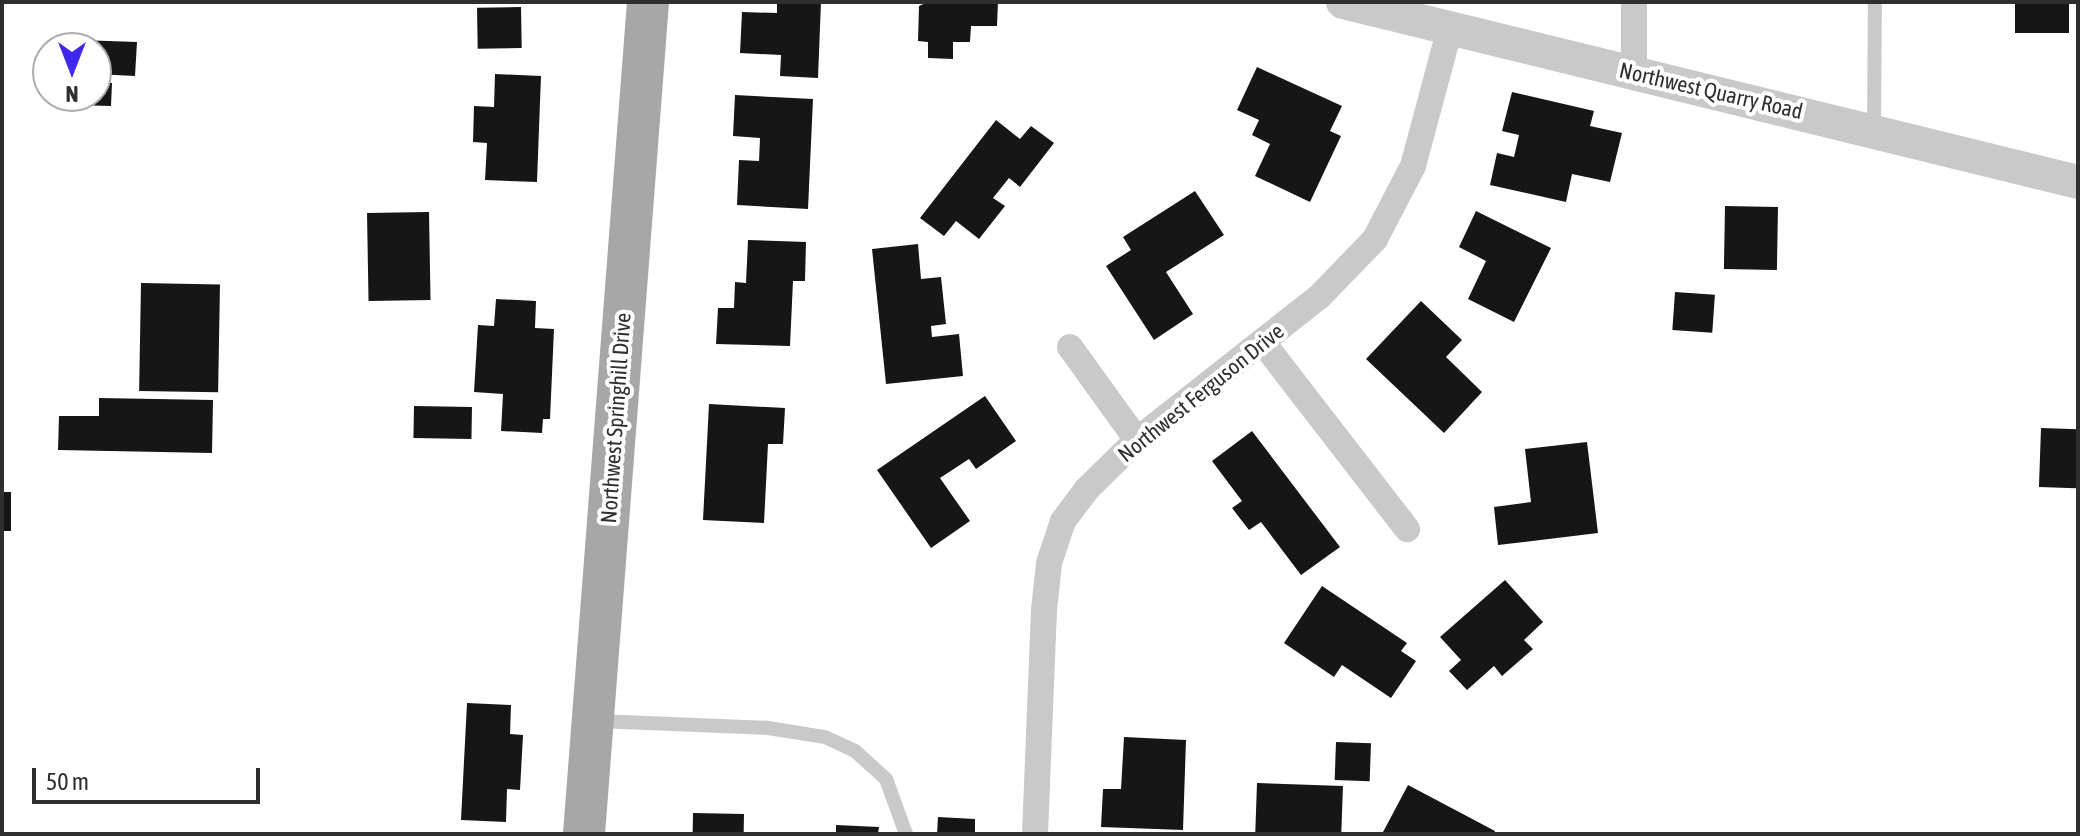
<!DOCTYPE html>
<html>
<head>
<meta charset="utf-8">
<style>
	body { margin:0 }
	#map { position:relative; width:2080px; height:836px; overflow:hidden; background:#fff; font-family:"Asap Condensed",sans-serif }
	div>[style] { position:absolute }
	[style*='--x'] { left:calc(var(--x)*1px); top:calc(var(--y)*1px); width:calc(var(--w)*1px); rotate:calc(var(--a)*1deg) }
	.building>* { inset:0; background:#161616; transform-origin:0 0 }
	.service>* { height:14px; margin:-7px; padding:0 7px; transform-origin:7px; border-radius:7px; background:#c9c9c9 }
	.minor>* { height:26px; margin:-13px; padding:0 13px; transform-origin:13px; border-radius:13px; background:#c9c9c9 }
	.tertiary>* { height:34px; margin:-17px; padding:0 17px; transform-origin:17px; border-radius:17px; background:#c9c9c9 }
	.primary>* { height:42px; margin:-21px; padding:0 21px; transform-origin:21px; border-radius:21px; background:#a7a7a7 }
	span { translate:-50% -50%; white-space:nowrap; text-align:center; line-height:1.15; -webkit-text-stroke:8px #fff; paint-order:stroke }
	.street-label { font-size:22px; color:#2f2f2f }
	.frame { position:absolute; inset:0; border:4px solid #2f2f2f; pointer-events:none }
	.north { position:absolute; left:32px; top:32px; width:80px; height:80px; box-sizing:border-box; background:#fff; border:2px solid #acacac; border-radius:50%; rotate:180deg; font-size:22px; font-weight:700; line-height:32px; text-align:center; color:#2f2f2f }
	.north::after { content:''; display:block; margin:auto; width:28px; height:36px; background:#3e28ee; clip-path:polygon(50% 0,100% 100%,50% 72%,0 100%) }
	.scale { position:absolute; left:32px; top:768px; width:228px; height:36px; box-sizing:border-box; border:4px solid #2f2f2f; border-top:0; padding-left:10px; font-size:24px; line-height:28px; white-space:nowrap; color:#2f2f2f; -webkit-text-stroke:6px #fff; paint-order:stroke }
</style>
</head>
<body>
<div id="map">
	<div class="building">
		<div style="clip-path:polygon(777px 2px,821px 2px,818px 78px,780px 76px,781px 55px,740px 53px,742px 12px,777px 13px)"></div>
		<div style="clip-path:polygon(928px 2px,998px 2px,997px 26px,971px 26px,970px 42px,953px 42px,953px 59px,928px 58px,928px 42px,918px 41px,919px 6px)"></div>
		<div style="left:2015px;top:2px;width:54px;height:31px"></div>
		<div style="left:521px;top:7px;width:41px;height:44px;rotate:89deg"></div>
		<div style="clip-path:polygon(79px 40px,137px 42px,135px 76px,96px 74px,96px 48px,78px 48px)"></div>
		<div style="clip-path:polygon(1257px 67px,1342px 106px,1330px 131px,1341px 136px,1310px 202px,1255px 176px,1270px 144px,1252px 135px,1259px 120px,1237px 110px)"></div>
		<div style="clip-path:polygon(495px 74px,541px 76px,537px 182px,485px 180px,487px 143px,473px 142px,474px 106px,494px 107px)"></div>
		<div style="clip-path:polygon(96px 82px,112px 83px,111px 106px,73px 105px,74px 96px,96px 96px)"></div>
		<div style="clip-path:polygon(1512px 92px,1594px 111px,1590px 126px,1622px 133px,1610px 182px,1572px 174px,1566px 202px,1490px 185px,1497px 153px,1514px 157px,1519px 135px,1502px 131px)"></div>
		<div style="clip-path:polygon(735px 95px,813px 99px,808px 209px,737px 205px,739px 160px,759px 161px,760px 138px,733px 136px)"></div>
		<div style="clip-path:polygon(996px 120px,1020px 139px,1031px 126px,1054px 143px,1020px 187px,1009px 178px,993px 198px,1005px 206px,979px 239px,956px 221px,944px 236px,920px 218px)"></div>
		<div style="clip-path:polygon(1195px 191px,1224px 235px,1166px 272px,1193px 314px,1154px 340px,1106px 266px,1131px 250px,1123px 237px)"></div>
		<div style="left:1725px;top:206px;width:53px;height:63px;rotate:1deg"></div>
		<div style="clip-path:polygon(1476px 211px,1551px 248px,1514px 322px,1468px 299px,1486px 261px,1459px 247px)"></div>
		<div style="left:429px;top:212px;width:88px;height:62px;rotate:89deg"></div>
		<div style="clip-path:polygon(748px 240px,806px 242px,805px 281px,793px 281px,790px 346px,716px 344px,718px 308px,734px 308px,735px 282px,746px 283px)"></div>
		<div style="clip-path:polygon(918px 244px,921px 279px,941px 277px,946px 324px,931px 326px,932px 337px,959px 334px,963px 376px,886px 384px,872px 249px)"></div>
		<div style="left:141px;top:283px;width:79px;height:108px;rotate:1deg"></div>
		<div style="left:1675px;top:292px;width:40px;height:38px;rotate:4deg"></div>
		<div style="clip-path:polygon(496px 299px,536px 301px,535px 328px,554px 329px,550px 419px,543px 419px,542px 433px,501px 431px,503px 394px,474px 392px,478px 325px,494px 326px)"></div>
		<div style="clip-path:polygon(1421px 301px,1462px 340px,1446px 357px,1482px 392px,1444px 433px,1366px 359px)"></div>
		<div style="clip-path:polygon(985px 396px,1016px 441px,976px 469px,969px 459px,940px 478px,970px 521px,931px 548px,877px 470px)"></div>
		<div style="clip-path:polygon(99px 398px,213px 400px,212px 453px,58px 450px,59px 416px,99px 416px)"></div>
		<div style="clip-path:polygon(709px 404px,785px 408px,783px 444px,768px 444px,764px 523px,703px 520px)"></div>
		<div style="left:414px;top:406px;width:58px;height:32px;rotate:1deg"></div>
		<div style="left:2041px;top:428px;width:37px;height:59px;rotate:2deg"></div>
		<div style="clip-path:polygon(1252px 431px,1340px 547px,1301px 575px,1261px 522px,1249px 530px,1232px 508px,1242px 501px,1212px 461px)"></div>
		<div style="clip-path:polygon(1587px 442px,1598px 533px,1498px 545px,1494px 507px,1531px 502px,1525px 449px)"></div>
		<div style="left:2px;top:492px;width:9px;height:39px"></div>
		<div style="clip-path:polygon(1505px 580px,1543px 622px,1524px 640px,1533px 649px,1502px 676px,1494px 666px,1467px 690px,1449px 671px,1461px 660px,1440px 637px)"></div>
		<div style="clip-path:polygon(1322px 586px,1407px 643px,1401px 651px,1416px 661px,1391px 698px,1342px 665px,1334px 677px,1284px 643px)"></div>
		<div style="clip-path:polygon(467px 703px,511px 705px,510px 734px,523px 735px,520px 790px,507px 789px,506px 822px,461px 820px)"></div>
		<div style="clip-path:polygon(1124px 737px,1186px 740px,1183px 830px,1101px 827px,1103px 789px,1121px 789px)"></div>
		<div style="left:1336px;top:742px;width:35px;height:38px;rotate:2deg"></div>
		<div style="left:1257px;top:783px;width:86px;height:51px;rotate:2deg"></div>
		<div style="clip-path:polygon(1408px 785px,1495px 831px,1494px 834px,1382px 834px)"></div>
		<div style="left:693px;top:813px;width:51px;height:21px;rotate:1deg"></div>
		<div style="clip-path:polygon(938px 817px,975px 819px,975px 834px,937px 834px)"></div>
		<div style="clip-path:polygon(836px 825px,879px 827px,878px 834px,836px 834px)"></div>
	</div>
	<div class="service">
		<div style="--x:1874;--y:131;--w:129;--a:-89.6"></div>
		<div style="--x:597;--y:721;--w:171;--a:2.3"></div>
		<div style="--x:768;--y:728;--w:58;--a:9"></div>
		<div style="--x:825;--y:737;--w:33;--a:25"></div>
		<div style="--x:855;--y:751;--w:42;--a:42.1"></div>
		<div style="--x:886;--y:779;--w:59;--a:70"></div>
	</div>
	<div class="minor">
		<div style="--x:1634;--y:73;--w:71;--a:-90"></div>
		<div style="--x:1264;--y:344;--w:234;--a:52.3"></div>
		<div style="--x:1070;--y:347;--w:115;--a:54.2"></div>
		<div style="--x:1035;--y:834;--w:224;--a:-87.7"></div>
		<div style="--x:1044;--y:610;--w:47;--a:-83.9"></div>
		<div style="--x:1049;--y:563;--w:44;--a:-71.6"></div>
		<div style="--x:1063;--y:521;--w:39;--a:-53"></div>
		<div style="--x:1086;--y:490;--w:71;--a:-44.4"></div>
		<div style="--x:1137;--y:440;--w:231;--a:-38.2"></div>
		<div style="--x:1319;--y:297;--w:81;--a:-46"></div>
		<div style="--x:1375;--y:239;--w:82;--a:-62.5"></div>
		<div style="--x:1413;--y:166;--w:143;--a:-75"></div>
	</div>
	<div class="tertiary">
		<div style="--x:1343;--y:2;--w:757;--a:13.76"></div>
	</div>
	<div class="primary">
		<div style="--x:584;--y:834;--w:834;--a:-85.6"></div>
	</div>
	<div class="street-label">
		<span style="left:1711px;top:91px;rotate:13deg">Northwest Quarry Road</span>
		<span style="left:1201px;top:393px;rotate:-39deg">Northwest Ferguson Drive</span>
		<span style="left:616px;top:418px;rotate:-86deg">Northwest Springhill Drive</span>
	</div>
	<div class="frame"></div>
	<div class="north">N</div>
	<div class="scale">50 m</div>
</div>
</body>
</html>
